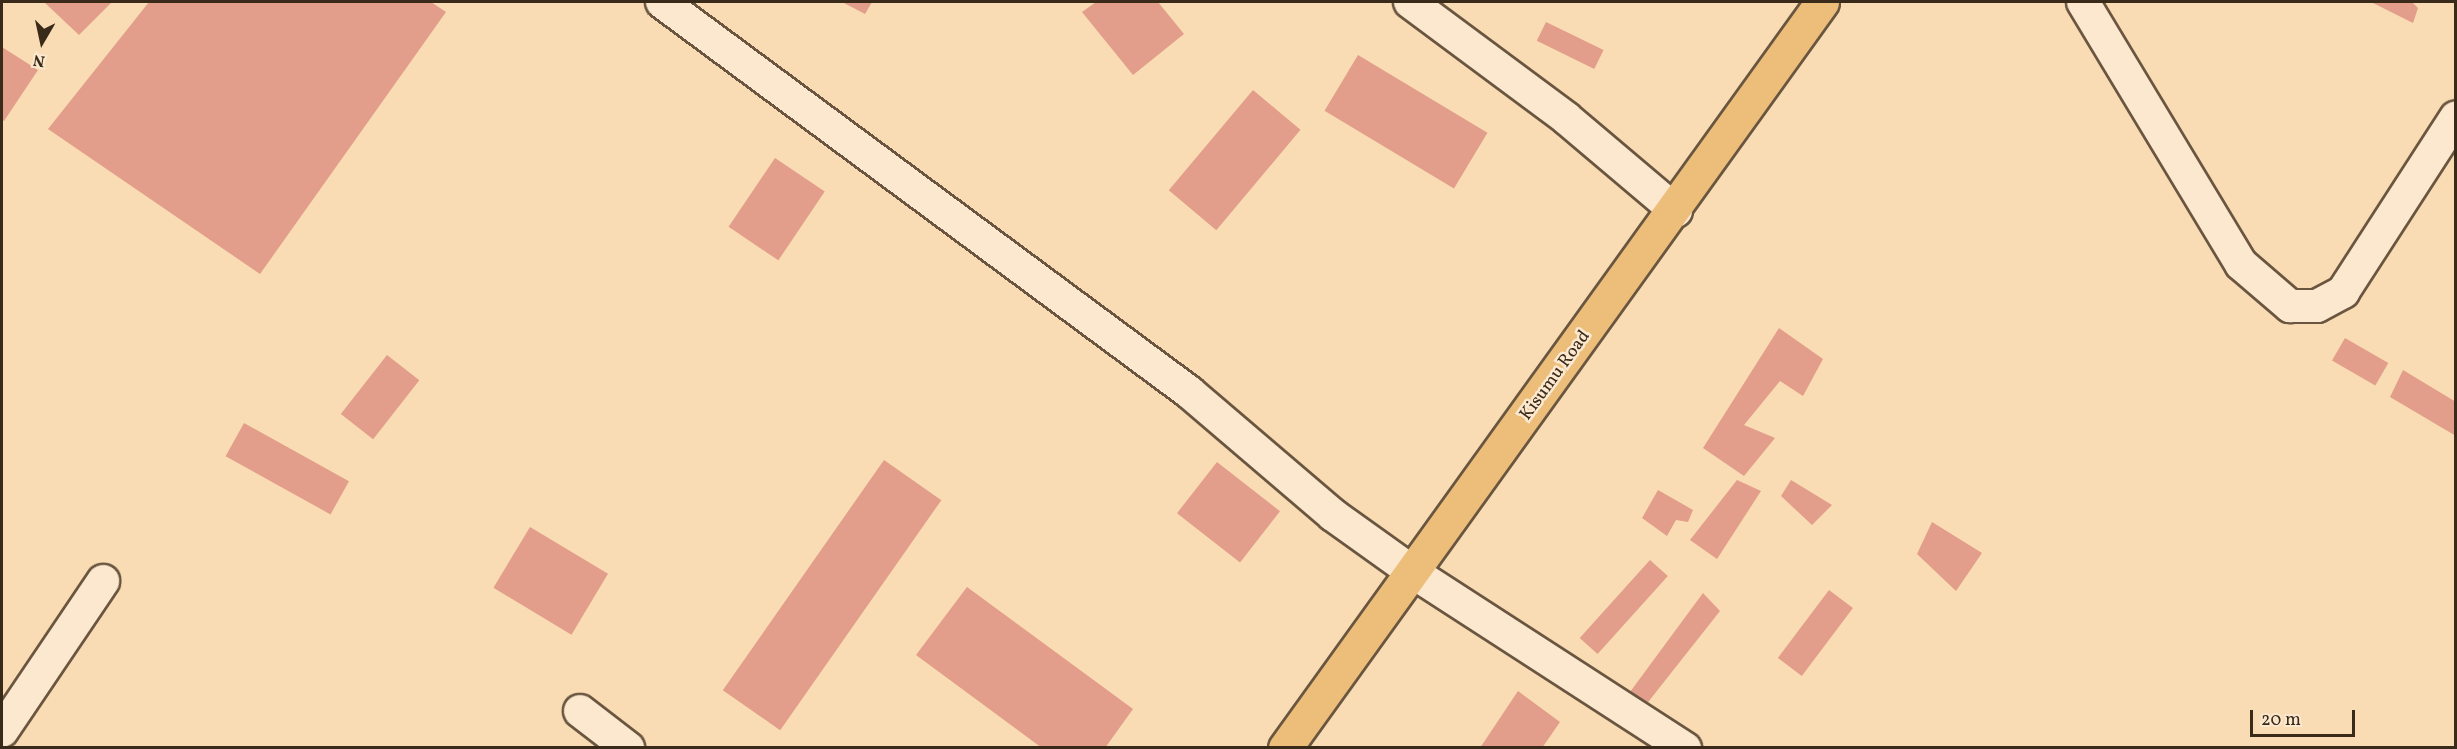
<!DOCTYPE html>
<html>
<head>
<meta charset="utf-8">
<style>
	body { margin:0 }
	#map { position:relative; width:2457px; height:749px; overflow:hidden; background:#f9dcb3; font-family:Vollkorn,serif }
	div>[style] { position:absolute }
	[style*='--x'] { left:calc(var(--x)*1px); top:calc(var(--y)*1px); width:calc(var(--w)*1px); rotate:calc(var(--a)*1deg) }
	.building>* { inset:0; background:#e29d8b; transform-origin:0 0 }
	.roads { filter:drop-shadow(2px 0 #6a5640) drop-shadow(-2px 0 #6a5640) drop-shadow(0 2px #6a5640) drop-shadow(0 -2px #6a5640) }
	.minor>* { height:32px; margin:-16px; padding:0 16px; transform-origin:16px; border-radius:16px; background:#fbe8ce }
	.trunk>* { height:33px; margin:-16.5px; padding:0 16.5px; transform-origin:16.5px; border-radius:16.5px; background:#ecbe7a }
	span { translate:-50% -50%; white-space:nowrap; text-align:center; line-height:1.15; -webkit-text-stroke:5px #fbe8ce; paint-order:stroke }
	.street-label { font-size:18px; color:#3a2a1a }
	.frame { position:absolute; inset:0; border:3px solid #3a2a1a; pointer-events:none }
	.north { position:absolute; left:12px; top:12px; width:60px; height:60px; -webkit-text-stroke:4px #fbe8ce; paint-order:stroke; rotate:189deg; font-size:16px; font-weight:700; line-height:24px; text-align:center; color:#3a2a1a }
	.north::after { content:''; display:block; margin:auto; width:21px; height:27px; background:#3a2a1a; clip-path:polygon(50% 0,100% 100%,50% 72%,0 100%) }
	.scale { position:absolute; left:2250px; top:710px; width:105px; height:27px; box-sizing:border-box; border:3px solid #3a2a1a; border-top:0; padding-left:8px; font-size:18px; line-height:21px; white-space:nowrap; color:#3a2a1a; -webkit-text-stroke:4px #fbe8ce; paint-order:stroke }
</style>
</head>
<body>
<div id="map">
	<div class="building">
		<div style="clip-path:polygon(44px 2px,112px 2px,79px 35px)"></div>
		<div style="clip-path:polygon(149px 2px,431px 2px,446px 12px,260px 274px,48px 129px)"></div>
		<div style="clip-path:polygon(842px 2px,872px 2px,865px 14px)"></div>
		<div style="clip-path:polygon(1096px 2px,1158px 2px,1184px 34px,1133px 75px,1082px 12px)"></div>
		<div style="clip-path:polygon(2371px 2px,2412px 2px,2418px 8px,2413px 23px)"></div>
		<div style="left:1546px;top:22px;width:64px;height:21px;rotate:26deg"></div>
		<div style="clip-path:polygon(2px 47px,38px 70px,4px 121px,2px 120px)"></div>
		<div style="left:1358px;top:55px;width:151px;height:65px;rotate:31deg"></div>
		<div style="left:1253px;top:90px;width:62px;height:131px;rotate:40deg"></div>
		<div style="left:775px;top:158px;width:60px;height:83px;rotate:34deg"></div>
		<div style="clip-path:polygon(1779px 328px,1823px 359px,1803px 396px,1780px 381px,1744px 425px,1775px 438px,1744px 476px,1703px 448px)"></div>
		<div style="left:2345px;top:338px;width:50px;height:26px;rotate:30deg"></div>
		<div style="left:387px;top:355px;width:41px;height:75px;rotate:38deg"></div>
		<div style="clip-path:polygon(2403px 370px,2456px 402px,2456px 436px,2390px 397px)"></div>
		<div style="left:244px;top:423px;width:120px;height:38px;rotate:29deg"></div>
		<div style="left:884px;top:460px;width:70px;height:281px;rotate:35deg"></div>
		<div style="left:1217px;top:462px;width:80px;height:65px;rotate:38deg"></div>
		<div style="clip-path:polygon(1737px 480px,1761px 491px,1717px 559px,1690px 540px)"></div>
		<div style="clip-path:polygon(1791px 480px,1832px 505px,1812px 525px,1781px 496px)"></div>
		<div style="clip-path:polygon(1658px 490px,1693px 510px,1688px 522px,1676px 520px,1667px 536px,1642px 518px)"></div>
		<div style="clip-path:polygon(1932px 522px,1982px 553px,1956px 591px,1917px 554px)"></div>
		<div style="left:530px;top:527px;width:91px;height:71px;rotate:31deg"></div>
		<div style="left:1650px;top:560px;width:24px;height:105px;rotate:42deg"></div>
		<div style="clip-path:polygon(967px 587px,1133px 709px,1105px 748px,1042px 748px,916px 655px)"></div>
		<div style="left:1829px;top:590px;width:30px;height:85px;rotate:37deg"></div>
		<div style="clip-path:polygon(1703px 593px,1720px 611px,1645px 706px,1630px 692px)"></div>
		<div style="clip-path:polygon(1518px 691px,1560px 722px,1542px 748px,1480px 748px)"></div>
	</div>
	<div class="roads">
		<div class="minor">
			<div style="--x:662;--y:2;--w:656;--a:36.5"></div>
			<div style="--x:1189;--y:392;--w:189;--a:40.5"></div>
			<div style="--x:1333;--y:515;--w:100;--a:35.6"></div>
			<div style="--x:1414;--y:573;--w:323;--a:32.9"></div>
			<div style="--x:1410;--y:2;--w:194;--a:36.6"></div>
			<div style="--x:1566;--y:118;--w:144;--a:40.2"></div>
			<div style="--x:2083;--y:2;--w:306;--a:58.9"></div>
			<div style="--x:2241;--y:264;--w:65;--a:40.6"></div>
			<div style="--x:2290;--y:306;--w:27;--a:0"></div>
			<div style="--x:2317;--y:306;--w:30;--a:-28"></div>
			<div style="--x:2343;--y:292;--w:208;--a:-57.1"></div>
			<div style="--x:580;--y:711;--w:61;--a:37.6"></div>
			<div style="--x:2;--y:731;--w:181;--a:-56"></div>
		</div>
		<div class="trunk">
			<div style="--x:1285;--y:748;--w:919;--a:-54.25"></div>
		</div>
	</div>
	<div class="street-label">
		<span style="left:1556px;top:376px;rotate:-54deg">Kisumu Road</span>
	</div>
	<div class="frame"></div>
	<div class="north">N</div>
	<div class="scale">20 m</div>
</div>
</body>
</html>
